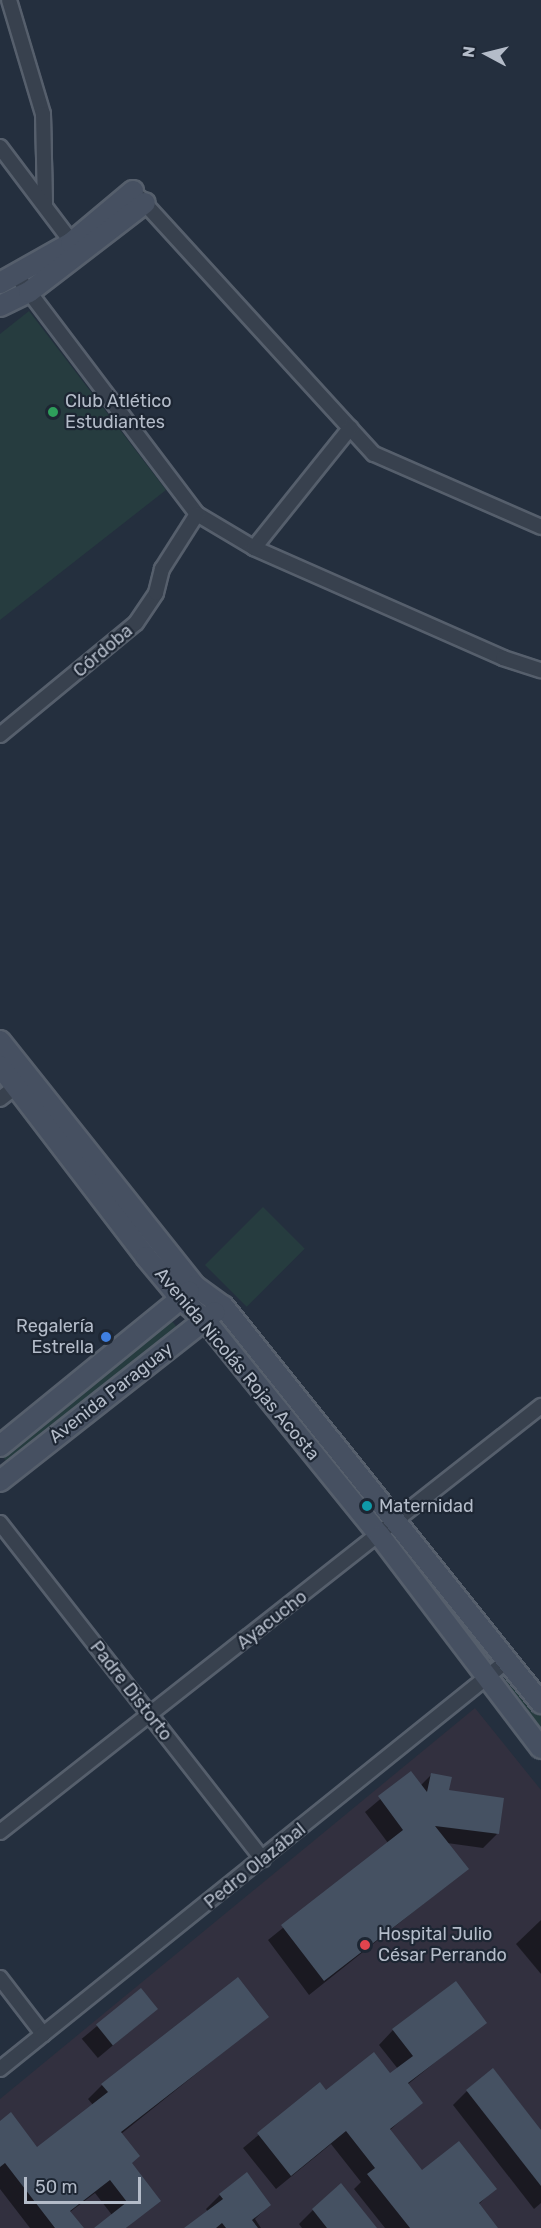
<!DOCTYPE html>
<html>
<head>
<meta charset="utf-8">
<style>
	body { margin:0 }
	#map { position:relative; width:541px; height:2228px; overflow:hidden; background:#242f3e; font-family:Rubik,sans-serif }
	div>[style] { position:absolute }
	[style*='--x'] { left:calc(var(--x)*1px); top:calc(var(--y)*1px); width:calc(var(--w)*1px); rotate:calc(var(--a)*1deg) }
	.medical>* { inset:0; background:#32303f }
	.green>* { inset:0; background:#263c3f; transform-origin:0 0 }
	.shadow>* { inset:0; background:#0007; transform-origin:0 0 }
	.building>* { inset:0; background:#455162; transform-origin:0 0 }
	.roads { filter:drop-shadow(2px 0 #565f6c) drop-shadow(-2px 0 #565f6c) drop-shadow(0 2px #565f6c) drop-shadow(0 -2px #565f6c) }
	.street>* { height:14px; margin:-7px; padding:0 7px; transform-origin:7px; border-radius:7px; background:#38414e }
	.secondary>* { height:20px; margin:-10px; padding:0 10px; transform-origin:10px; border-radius:10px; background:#465061 }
	.dots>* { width:16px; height:16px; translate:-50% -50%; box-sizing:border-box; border:3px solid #1d2633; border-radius:50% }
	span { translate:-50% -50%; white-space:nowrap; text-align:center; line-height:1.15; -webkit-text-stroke:4.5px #1d2633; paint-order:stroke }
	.poi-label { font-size:18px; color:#b4bcc9 }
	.left { translate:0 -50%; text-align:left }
	.right { translate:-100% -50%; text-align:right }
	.street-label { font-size:18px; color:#b4bcc9 }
	.north { position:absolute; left:457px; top:24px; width:60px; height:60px; -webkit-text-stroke:4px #1d2633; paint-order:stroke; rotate:277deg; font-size:16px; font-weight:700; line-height:24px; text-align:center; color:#b4bcc9 }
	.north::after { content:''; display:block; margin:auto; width:21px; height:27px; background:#b4bcc9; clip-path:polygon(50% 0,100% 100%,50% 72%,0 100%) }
	.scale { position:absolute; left:24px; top:2177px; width:117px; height:27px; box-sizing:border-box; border:3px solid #b4bcc9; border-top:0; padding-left:8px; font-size:18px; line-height:21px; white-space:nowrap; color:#b4bcc9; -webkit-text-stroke:4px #1d2633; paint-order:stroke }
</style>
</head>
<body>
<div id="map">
	<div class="medical">
		<div style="clip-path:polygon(475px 1708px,541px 1790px,541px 2228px,0 2228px,0 2099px)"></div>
	</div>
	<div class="green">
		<div style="clip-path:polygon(29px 311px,166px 490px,0 620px,0 334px)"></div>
		<div style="left:263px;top:1207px;width:59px;height:82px;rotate:45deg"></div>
		<div style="left:172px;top:1321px;width:11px;height:217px;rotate:52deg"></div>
		<div style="left:227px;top:1321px;width:238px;height:11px;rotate:52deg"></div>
		<div style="clip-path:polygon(398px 1534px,493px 1658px,484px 1667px,390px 1541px)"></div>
		<div style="clip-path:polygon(510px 1675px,541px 1716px,541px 1732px,502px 1682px)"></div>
	</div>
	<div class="shadow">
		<div style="clip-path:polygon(411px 1773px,421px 1785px,431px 1775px,497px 1834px,483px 1848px,447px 1843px,467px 1869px,309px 1995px,268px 1940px,388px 1843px,365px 1812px)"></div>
		<div style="clip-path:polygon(541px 1920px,541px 1974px,516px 1944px)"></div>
		<div style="left:140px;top:1990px;width:25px;height:76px;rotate:50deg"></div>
		<div style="clip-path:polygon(267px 2017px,121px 2134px,131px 2164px,159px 2200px,126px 2228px,96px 2228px,112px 2215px,95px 2193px,70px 2212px,82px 2228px,30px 2228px,0 2189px,0 2123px,37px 2149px,93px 2105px,88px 2099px,102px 2085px)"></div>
		<div style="clip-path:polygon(485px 2022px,407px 2085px,421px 2102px,389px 2131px,422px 2172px,495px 2188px,478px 2205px,495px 2228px,385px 2228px,354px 2189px,361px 2182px,331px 2144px,276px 2189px,243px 2148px,320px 2084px,326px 2092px,390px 2075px,398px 2069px,379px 2045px,393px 2030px)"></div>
		<div style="clip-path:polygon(467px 2091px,541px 2132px,541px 2203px,534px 2209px,453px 2105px)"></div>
		<div style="clip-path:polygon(220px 2195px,269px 2205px,255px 2219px,261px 2228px,186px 2228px,208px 2212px,206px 2209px)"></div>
		<div style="clip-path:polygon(313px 2210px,375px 2228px,302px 2228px,299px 2224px)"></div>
	</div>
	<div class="building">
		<div style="clip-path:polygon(411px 1771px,427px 1792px,431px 1773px,452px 1777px,449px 1790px,504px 1798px,499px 1834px,435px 1826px,469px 1869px,324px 1981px,281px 1925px,403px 1830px,378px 1796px)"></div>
		<div style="clip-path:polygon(238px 1977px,269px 2017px,121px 2132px,140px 2156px,132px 2163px,161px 2201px,126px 2228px,94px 2228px,127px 2202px,110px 2180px,70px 2211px,84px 2228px,55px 2228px,5px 2163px,0 2167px,0 2121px,11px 2112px,37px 2147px,108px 2092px,101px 2084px)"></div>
		<div style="clip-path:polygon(456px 1981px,487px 2023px,408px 2083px,423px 2103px,390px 2129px,422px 2170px,459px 2141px,497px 2189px,479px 2203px,498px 2228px,410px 2228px,367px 2174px,375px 2168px,346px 2131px,291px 2176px,257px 2133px,320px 2082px,326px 2090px,374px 2052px,390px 2073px,413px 2056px,392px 2029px)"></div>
		<div style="left:141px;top:1988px;width:27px;height:58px;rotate:51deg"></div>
		<div style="clip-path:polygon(493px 2068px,541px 2130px,541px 2186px,466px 2090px)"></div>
		<div style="clip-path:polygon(247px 2172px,271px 2205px,252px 2220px,258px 2228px,226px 2228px,222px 2223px,216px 2228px,184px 2228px,223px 2199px,219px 2194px)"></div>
		<div style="clip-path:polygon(341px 2183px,377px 2228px,327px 2228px,312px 2209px)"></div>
	</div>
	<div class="roads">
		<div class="street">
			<div style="--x:9;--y:0;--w:119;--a:73.4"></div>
			<div style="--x:43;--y:114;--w:90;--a:88.7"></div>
			<div style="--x:0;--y:147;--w:128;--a:53"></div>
			<div style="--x:139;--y:197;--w:348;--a:47.6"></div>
			<div style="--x:374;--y:454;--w:182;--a:23.6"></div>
			<div style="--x:17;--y:276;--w:298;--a:52.9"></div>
			<div style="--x:197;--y:514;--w:66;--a:30.8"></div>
			<div style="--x:254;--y:548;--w:272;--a:23.8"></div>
			<div style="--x:503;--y:658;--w:40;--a:18"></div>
			<div style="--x:254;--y:548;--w:154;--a:-51.3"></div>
			<div style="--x:0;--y:735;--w:176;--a:-39.5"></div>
			<div style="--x:136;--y:623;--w:36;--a:-56"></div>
			<div style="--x:156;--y:593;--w:25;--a:-76"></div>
			<div style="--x:162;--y:569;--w:65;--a:-57.5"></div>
			<div style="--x:0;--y:1099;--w:28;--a:-38"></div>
			<div style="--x:0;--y:1523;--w:427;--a:52"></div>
			<div style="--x:0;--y:1832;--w:689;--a:-38.22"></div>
			<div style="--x:0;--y:1978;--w:71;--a:52.5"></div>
			<div style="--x:0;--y:2069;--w:652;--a:-38.84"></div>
		</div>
		<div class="secondary">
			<div style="--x:0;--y:283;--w:81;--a:-29.4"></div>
			<div style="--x:71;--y:243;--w:81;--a:-40"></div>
			<div style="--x:0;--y:306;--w:32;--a:-26"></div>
			<div style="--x:29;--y:292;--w:146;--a:-37.5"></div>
			<div style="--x:0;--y:1041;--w:313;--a:51.5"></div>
			<div style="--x:195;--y:1286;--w:34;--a:36"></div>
			<div style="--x:223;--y:1306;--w:509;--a:51.31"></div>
			<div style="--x:0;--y:1066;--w:240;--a:52.6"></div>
			<div style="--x:146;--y:1257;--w:55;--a:50.2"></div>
			<div style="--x:181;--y:1299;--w:32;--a:41"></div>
			<div style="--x:205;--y:1320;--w:278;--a:51"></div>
			<div style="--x:380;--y:1536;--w:266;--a:52.8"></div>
			<div style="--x:0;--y:1446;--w:244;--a:-39.2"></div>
			<div style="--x:0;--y:1481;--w:273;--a:-38.2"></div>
		</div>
	</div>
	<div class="dots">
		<div style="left:53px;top:412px;background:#2e9e5b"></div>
		<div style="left:106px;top:1337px;background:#3f7fe0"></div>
		<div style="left:367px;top:1506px;background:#0f9aa8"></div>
		<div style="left:365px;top:1945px;background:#e0444e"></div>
	</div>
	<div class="poi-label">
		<span class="left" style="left:65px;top:412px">Club Atlético<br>Estudiantes</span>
		<span class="right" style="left:94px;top:1337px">Regalería<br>Estrella</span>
		<span class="left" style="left:379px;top:1506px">Maternidad</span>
		<span class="left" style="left:378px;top:1945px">Hospital Julio<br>César Perrando</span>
	</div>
	<div class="street-label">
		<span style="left:103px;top:651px;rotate:-40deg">Córdoba</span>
		<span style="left:237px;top:1364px;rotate:50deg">Avenida Nicolás Rojas Acosta</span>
		<span style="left:111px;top:1393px;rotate:-38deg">Avenida Paraguay</span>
		<span style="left:272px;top:1620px;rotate:-38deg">Ayacucho</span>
		<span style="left:131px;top:1691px;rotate:52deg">Padre Distorto</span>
		<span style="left:255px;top:1866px;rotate:-39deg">Pedro Olazábal</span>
	</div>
	<div class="north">N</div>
	<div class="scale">50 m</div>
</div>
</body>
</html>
